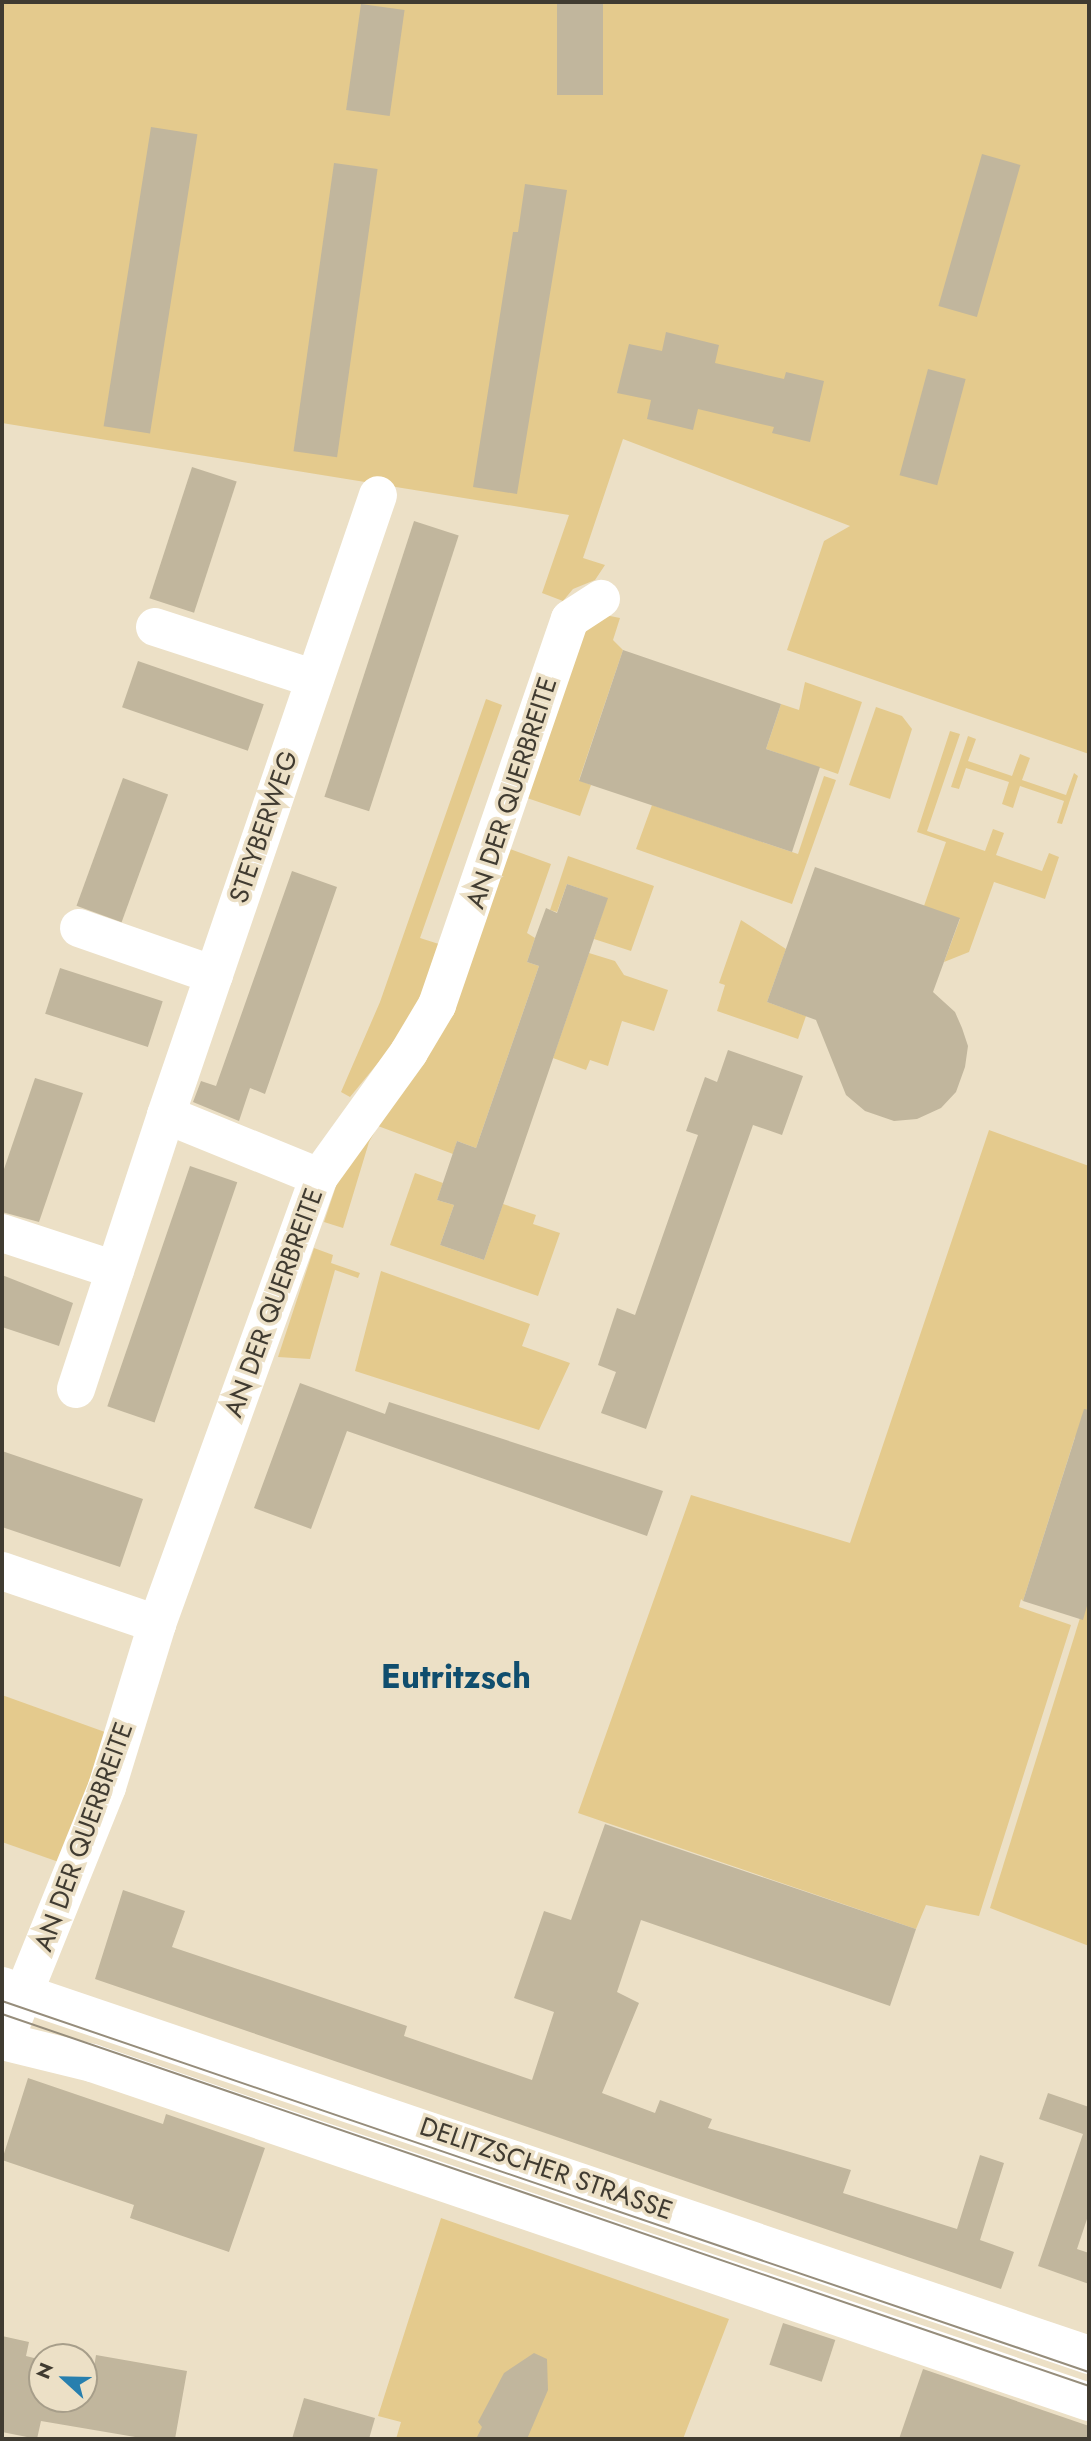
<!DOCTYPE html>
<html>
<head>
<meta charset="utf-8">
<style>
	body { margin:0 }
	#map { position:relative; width:1091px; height:2441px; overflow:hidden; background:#ece0c6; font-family:Jost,sans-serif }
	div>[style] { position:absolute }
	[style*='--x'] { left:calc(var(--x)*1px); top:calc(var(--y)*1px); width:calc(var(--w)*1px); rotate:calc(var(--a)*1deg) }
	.green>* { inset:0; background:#e4ca8d }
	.building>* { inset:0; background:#c1b69d; transform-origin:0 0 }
	.minor>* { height:38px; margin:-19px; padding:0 19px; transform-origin:19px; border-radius:19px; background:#fff }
	.major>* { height:38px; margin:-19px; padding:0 19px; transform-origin:19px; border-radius:19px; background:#fff }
	.tram>* { height:2px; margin:-1px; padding:0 1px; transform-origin:1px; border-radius:1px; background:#968d7b }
	span { translate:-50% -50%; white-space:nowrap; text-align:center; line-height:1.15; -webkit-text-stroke:7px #ece0c6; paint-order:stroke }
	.street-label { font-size:26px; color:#403b31 }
	.district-label { font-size:33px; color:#104e6e; font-weight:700 }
	.frame { position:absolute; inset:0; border:4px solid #403b31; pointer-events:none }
	.north { position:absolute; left:28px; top:2343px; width:70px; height:70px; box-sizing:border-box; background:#ece0c6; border:2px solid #a79e8a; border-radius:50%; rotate:292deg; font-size:19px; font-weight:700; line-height:28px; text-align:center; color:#403b31 }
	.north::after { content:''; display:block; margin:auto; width:24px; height:32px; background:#277fae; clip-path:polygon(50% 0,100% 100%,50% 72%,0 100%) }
</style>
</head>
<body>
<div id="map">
	<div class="green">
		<div style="clip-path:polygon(2px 2px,1089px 2px,1089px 754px,787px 650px,824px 541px,850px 526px,623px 439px,583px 558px,605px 565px,595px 580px,573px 589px,563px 601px,542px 593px,569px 515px,2px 423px)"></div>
		<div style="clip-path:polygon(605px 615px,620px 618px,613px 640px,623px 650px,579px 780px,591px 785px,580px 816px,527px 798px,582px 633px)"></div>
		<div style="clip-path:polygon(805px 682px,862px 702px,838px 774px,766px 749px,781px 704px,799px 710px)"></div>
		<div style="clip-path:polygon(486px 699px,502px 705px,420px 938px,442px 945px,418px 1005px,396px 1041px,350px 1097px,341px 1092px,380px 1002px)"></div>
		<div style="clip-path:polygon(876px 707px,902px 716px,912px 729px,890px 799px,849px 785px)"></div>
		<div style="clip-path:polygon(950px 731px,960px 734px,927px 831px,985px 851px,993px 829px,1004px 833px,996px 855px,1042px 871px,1049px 853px,1059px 857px,1045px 899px,994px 882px,969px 952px,944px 962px,960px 919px,924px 906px,946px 842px,917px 832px)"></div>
		<div style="clip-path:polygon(968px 736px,976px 739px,968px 761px,1012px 776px,1020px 754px,1030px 758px,1022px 780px,1066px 795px,1074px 773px,1078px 776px,1062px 824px,1057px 823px,1064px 801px,1020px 786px,1013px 808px,1002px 804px,1009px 782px,966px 768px,959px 789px,951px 787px)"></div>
		<div style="clip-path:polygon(824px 776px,836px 780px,792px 904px,636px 849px,652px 805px,798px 854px)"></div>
		<div style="clip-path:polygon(510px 849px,551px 864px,527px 933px,535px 938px,527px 962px,539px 966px,476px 1148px,457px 1141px,453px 1154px,378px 1126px,369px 1142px,343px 1228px,324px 1222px,345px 1159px,465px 980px)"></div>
		<div style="clip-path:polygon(568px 856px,654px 886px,631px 951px,594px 939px,607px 898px,567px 884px,557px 912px,550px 910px)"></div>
		<div style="clip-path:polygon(741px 920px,786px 949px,767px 1002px,806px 1016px,798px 1039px,717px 1011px,725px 985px,719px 983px)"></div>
		<div style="clip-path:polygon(589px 953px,615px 961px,624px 975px,668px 990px,654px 1031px,622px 1021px,608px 1066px,590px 1060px,586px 1070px,553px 1058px)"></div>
		<div style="clip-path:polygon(989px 1130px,1089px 1166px,1089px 1440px,1075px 1437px,1023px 1601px,1021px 1599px,1019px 1607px,1071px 1625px,979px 1916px,926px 1905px,916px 1929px,578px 1813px,691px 1495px,850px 1543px)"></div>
		<div style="clip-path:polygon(415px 1173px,443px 1183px,437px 1200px,454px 1205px,440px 1245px,484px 1260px,503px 1204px,536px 1215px,533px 1224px,560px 1233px,538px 1296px,390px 1245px)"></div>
		<div style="clip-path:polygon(314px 1248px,333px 1255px,331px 1263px,360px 1273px,358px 1278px,335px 1270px,310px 1359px,278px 1357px)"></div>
		<div style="clip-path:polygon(381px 1271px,530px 1324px,522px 1346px,570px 1363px,539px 1430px,355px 1371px)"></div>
		<div style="clip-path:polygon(1089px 1589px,1089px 1946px,990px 1908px)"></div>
		<div style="clip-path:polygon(2px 1695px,116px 1736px,70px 1866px,2px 1842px)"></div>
		<div style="clip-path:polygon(441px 2218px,729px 2319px,683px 2439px,396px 2439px,401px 2422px,378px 2416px)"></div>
	</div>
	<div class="building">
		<div style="left:557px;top:2px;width:46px;height:93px"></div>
		<div style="left:361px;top:4px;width:44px;height:107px;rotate:8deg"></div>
		<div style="left:151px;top:127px;width:47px;height:303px;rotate:9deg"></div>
		<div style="left:982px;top:154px;width:40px;height:158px;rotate:16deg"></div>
		<div style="left:334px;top:163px;width:44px;height:291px;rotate:8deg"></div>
		<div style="clip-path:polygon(525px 184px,567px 190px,517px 494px,473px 487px,513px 232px,518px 232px)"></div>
		<div style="clip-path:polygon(666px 332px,719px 345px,715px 363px,784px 379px,786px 372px,824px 381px,810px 442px,772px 433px,774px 427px,698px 409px,693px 430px,647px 419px,651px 400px,617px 393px,629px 344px,662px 351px)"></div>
		<div style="left:928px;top:369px;width:39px;height:110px;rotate:15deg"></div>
		<div style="left:192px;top:467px;width:47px;height:138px;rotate:18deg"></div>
		<div style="left:414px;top:521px;width:47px;height:290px;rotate:18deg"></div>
		<div style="clip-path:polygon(623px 650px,781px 704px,766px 749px,820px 767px,792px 852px,579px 781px)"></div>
		<div style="left:138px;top:661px;width:133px;height:49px;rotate:19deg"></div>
		<div style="left:123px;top:778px;width:48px;height:136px;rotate:20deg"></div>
		<div style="clip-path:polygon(815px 867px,960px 918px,933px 992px,955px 1012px,962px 1028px,968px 1046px,965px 1067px,956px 1092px,941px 1108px,917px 1119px,894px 1121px,865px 1111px,846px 1095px,816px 1020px,767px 1002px)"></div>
		<div style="clip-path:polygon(292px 871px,337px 887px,265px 1094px,250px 1088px,239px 1121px,193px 1102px,201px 1081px,216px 1086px)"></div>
		<div style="clip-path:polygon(567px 884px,608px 898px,484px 1260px,440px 1245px,454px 1205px,437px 1200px,457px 1141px,476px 1148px,539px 966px,527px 962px,535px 938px,546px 908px,557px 913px)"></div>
		<div style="left:60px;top:968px;width:108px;height:48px;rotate:18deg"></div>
		<div style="clip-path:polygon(728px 1050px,803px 1076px,782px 1135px,753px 1125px,646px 1429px,601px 1413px,616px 1372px,598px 1365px,617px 1308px,635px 1315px,698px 1135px,686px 1131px,705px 1077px,717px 1082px)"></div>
		<div style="clip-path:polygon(35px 1078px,83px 1093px,39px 1222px,2px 1212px,2px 1175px)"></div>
		<div style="left:190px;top:1166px;width:50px;height:254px;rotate:19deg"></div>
		<div style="clip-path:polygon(2px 1275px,73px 1303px,59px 1346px,2px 1327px)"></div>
		<div style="clip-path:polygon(300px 1383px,385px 1414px,389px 1402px,663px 1491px,647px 1536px,347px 1431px,311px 1529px,254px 1508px)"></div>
		<div style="clip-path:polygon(1084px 1409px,1089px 1410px,1089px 1599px,1083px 1620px,1023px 1601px)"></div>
		<div style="clip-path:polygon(2px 1451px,143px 1499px,120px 1567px,2px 1527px)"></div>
		<div style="clip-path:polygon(605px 1824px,916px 1929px,890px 2006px,641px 1920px,617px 1992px,639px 2003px,602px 2093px,655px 2113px,660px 2100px,712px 2119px,708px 2128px,851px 2170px,843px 2193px,957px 2229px,980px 2155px,1004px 2163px,980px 2240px,1014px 2252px,1001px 2289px,95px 1979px,123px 1890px,185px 1911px,172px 1947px,407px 2026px,404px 2036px,532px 2080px,554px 2012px,514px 1998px,544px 1911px,571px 1920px)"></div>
		<div style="clip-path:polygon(28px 2078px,163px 2124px,166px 2114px,265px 2148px,229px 2252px,130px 2218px,134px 2205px,2px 2160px)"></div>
		<div style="clip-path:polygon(1048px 2093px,1089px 2107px,1089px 2213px,1077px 2249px,1089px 2253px,1089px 2284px,1038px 2266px,1083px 2134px,1039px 2119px)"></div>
		<div style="left:783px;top:2323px;width:55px;height:44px;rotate:18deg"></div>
		<div style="clip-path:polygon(2px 2336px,29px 2342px,26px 2356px,42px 2360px,42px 2399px,89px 2399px,96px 2355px,187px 2371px,175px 2439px,147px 2439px,41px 2421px,37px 2439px,2px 2432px)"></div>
		<div style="clip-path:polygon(534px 2353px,547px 2359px,548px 2390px,527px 2439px,476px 2439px,482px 2427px,478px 2422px,504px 2373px)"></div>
		<div style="clip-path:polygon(923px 2369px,1089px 2426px,1089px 2439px,899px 2439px)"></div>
		<div style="clip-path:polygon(304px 2398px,375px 2418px,369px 2439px,292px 2439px)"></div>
	</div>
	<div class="minor">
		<div style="--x:155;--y:627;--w:168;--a:18"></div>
		<div style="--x:79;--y:928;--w:143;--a:19.2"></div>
		<div style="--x:319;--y:1177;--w:165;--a:-157.9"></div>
		<div style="--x:166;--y:1115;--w:655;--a:-71.12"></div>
		<div style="--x:2;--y:1233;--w:119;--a:18.1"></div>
		<div style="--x:76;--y:1389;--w:288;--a:-71.8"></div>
		<div style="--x:2;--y:1571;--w:164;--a:18.9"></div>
		<div style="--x:4;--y:2042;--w:275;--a:-68"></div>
		<div style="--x:107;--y:1787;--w:170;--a:-72.9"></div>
		<div style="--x:157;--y:1624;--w:475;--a:-70.1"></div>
		<div style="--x:319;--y:1177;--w:154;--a:-54.2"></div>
		<div style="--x:409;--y:1052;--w:55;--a:-59.2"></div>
		<div style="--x:437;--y:1005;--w:408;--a:-71"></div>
		<div style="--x:570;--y:619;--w:37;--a:-33"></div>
	</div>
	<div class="major">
		<div style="--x:2;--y:1986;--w:1148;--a:18.75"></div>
		<div style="--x:2;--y:2041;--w:93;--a:13.7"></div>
		<div style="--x:92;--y:2063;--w:1053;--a:18.78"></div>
	</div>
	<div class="tram">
		<div style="--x:2;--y:2001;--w:1149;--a:18.85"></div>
		<div style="--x:2;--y:2014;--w:1149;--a:18.89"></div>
	</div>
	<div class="street-label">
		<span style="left:512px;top:793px;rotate:-72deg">AN DER QUERBREITE</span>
		<span style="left:264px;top:827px;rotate:-71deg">STEYBERWEG</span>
		<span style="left:274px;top:1303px;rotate:-70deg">AN DER QUERBREITE</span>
		<span style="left:84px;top:1837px;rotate:-70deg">AN DER QUERBREITE</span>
		<span style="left:546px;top:2169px;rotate:19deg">DELITZSCHER STRASSE</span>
	</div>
	<div class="district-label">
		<span style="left:456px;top:1677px">Eutritzsch</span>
	</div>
	<div class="frame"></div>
	<div class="north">N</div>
</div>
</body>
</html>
